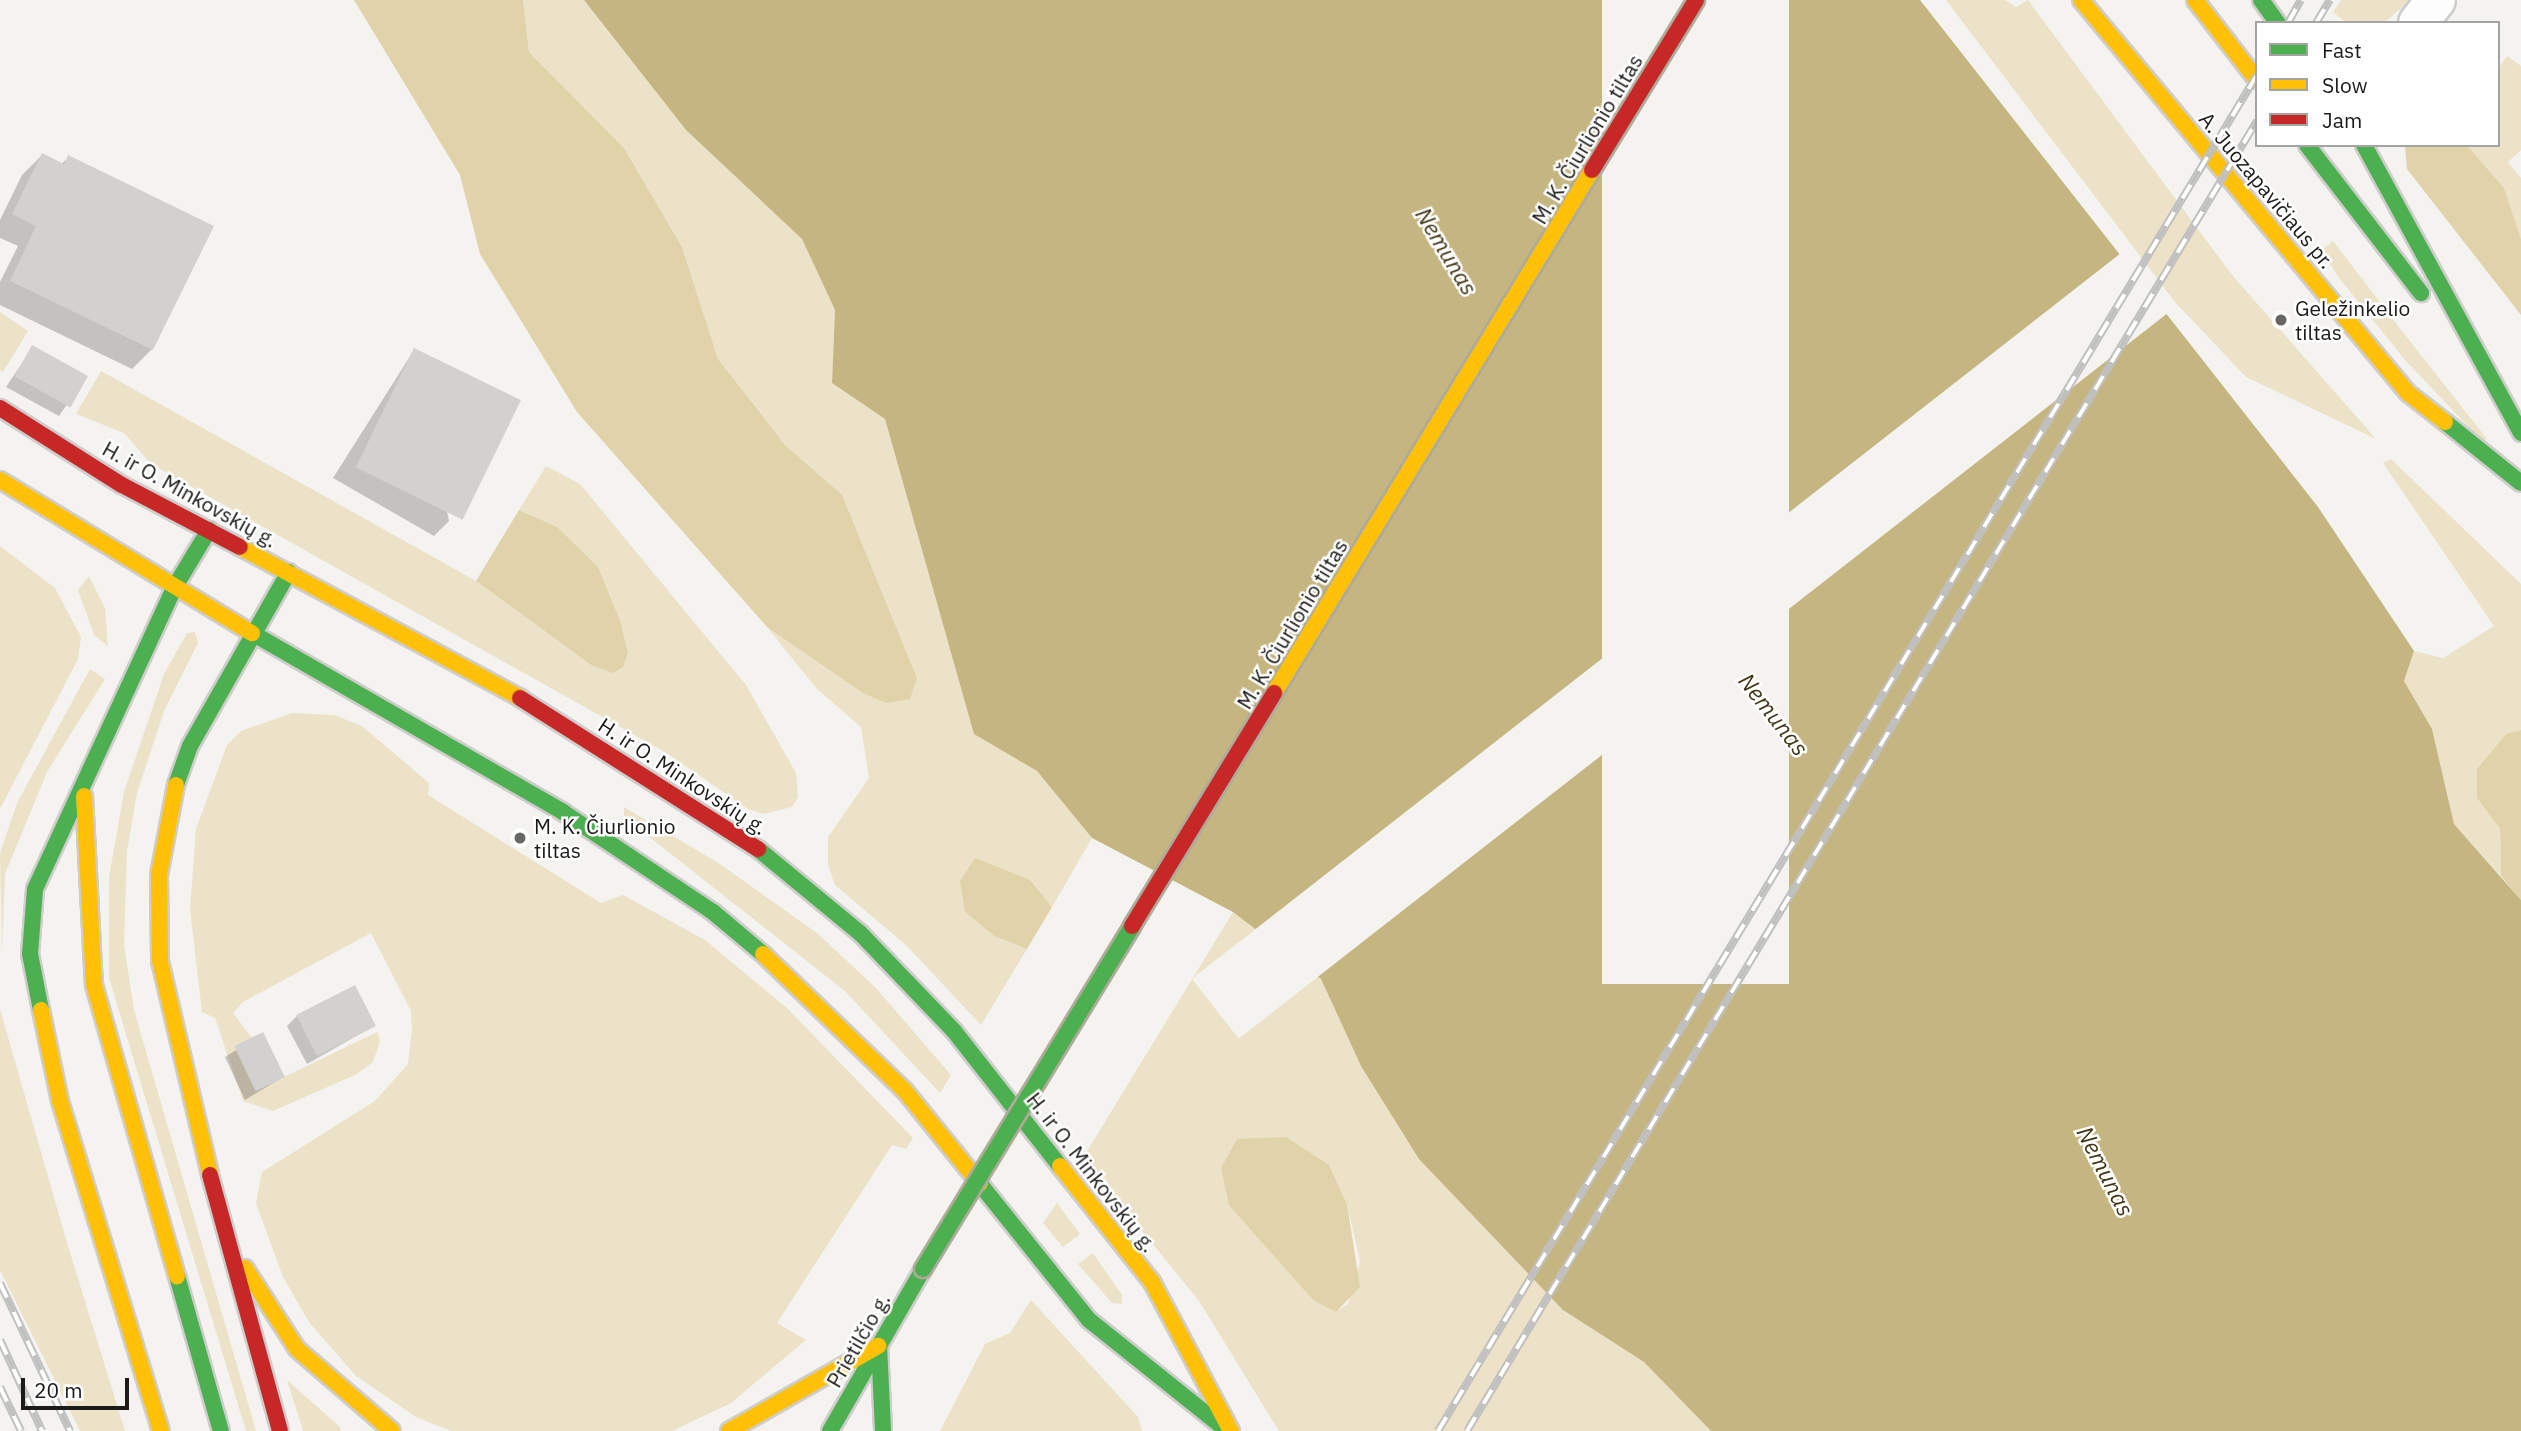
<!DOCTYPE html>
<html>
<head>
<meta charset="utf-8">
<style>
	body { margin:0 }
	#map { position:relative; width:2521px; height:1431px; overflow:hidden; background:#f4f3f0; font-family:"IBM Plex Sans",sans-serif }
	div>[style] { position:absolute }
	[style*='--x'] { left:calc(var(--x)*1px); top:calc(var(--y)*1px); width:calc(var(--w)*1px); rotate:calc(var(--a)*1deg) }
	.green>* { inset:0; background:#ebe2c8 }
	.forest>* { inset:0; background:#e0d3a9 }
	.water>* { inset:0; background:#c4b581 }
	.pier>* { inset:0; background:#f4f3f0; transform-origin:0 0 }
	.shadow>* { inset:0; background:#0003 }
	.building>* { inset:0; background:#d2d1cf; transform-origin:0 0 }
	.roads { filter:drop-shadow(2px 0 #cecdcb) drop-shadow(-2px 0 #cecdcb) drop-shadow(0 2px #cecdcb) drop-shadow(0 -2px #cecdcb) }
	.street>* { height:38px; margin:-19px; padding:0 19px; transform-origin:19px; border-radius:19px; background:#fdfdfd }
	.fast>* { height:16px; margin:-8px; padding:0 8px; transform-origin:8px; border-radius:8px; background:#4caf50 }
	.slow>* { height:16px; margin:-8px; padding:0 8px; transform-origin:8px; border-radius:8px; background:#ffc107 }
	.jam>* { height:16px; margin:-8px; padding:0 8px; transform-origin:8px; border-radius:8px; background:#c62828 }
	.rail>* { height:8px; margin-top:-4px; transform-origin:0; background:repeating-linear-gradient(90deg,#fff 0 16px,#c0c0c0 0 32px); box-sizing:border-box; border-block:2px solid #c0c0c0 }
	.bridges { filter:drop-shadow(2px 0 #afab9b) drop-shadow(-2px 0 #afab9b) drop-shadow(0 2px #afab9b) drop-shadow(0 -2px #afab9b) }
	.fast-bridge>* { height:16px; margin:-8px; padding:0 8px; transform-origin:8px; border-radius:8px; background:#4caf50 }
	.slow-bridge>* { height:16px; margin:-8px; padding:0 8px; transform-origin:8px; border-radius:8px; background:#ffc107 }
	.jam-bridge>* { height:16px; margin:-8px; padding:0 8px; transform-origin:8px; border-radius:8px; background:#c62828 }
	.dots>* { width:19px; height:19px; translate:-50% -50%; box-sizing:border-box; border:4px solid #fff; border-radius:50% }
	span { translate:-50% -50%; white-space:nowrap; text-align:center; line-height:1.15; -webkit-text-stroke:5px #fff; paint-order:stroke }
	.street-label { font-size:21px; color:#1c1b19 }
	.poi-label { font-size:21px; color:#1c1b19 }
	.left { translate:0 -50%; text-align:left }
	.water-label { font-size:23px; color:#423818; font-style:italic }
	.legend { position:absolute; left:2255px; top:21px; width:245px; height:126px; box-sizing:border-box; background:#fff; border:2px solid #a4a4a3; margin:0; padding:9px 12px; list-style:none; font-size:21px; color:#1c1b19 }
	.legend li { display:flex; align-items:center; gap:14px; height:35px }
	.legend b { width:35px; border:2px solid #a4a4a3 }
	.scale { position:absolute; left:21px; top:1378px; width:108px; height:32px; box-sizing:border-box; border:4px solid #1c1b19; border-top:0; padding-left:9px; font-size:21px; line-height:24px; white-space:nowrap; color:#1c1b19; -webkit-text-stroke:5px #fff; paint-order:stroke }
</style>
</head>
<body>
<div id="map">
	<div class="green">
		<div style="clip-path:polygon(523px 0,584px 0,686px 130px,802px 239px,835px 310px,832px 383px,885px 419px,974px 733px,1037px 771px,1092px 838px,1052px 907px,1030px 880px,995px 937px,1027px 949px,981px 1025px,906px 945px,835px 885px,828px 865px,828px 837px,869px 778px,861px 727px,817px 689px,767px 627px,886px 703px,917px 678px,842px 496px,786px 446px,718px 359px,682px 247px,624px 148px,529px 52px)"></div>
		<div style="clip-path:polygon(1946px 0,2005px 0,2016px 7px,2028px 0,2232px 275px,2376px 439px,2246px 377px,2175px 302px)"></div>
		<div style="clip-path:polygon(2341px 0,2410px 0,2384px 23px,2347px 23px,2333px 12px)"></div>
		<div style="clip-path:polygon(2507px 56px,2521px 66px,2521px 150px,2508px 162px,2521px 178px,2521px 239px,2504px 188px,2467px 145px,2498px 145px,2498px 69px)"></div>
		<div style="clip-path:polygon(2333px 241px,2402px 331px,2487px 439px,2482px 441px,2405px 360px,2340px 279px,2321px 251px)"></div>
		<div style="clip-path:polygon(0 312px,28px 331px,3px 372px,0 370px)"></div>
		<div style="clip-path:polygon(101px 371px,476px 581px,591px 665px,557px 527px,519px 510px,546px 466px,580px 484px,746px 685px,796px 773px,798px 797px,792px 807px,763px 814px,748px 809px,665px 752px,151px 464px,124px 433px,76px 414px)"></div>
		<div style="clip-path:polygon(2391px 459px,2521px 584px,2521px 730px,2506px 734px,2477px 798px,2500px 829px,2501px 876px,2454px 824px,2432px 729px,2404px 681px,2414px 651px,2443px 658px,2494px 626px,2383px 463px)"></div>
		<div style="clip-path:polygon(0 546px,55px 588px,81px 637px,78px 659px,0 809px)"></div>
		<div style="clip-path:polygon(89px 576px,105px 608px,108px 646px,94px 635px,78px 590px)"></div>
		<div style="clip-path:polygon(195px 632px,198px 643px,164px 711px,137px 793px,127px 851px,124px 945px,134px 1010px,256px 1431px,246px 1431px,109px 978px,109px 877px,124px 792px,164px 674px,187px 633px)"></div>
		<div style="clip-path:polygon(90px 669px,105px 679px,47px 772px,5px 874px,2px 953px,0 853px,17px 803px)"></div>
		<div style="clip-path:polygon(292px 713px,334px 715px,362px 726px,429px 783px,428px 795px,601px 903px,623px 895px,705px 940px,787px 1008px,913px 1138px,906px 1149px,892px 1145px,777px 1323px,806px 1340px,731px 1403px,672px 1431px,451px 1431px,416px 1417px,356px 1376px,309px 1322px,283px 1277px,256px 1203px,262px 1172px,375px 1101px,408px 1064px,412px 1029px,411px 1011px,371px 933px,243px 1002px,233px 1013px,252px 1038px,234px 1046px,255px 1091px,377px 1032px,380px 1041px,373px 1062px,357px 1074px,273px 1111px,243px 1101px,215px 1018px,202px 1012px,190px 909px,196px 829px,227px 745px,241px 731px)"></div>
		<div style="clip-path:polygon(624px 807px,720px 864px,817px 933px,876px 988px,951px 1075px,940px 1093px,845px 991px,624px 817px)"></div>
		<div style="clip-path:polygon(evenodd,1233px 912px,1321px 979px,1361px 1066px,1563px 1310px,1644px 1362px,1711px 1431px,1279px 1431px,1199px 1301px,1083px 1158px,1233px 912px,1329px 1165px,1347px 1204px,1360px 1261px,1348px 1304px,1336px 1311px,1313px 1300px,1267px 1244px,1329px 1165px)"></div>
		<div style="clip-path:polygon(0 1009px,68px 1246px,125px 1431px,80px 1431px,0 1270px)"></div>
		<div style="clip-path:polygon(1057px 1203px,1080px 1234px,1063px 1247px,1043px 1223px)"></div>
		<div style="clip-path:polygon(1093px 1253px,1122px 1295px,1122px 1304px,1112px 1303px,1078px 1264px)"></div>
		<div style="clip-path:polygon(1031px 1300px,1138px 1417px,1142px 1431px,940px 1431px,985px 1344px,1010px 1333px)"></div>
		<div style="clip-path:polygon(287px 1380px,340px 1427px,341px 1431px,303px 1431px)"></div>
	</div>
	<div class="forest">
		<div style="clip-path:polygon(354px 0,523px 0,529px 52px,624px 148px,682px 247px,718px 359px,786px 446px,842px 495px,917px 678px,910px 699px,886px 703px,863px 693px,767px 627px,577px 412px,480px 254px,460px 175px)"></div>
		<div style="clip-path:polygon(2405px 145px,2467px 145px,2504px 188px,2521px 239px,2521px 315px,2407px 169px)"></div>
		<div style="clip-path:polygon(519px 510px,557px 527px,598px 567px,620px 621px,628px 653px,623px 667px,613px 673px,591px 665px,476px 581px)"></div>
		<div style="clip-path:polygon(2521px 730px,2521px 900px,2501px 876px,2500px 829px,2477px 798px,2477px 769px,2506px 734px)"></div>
		<div style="clip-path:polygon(975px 858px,1030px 880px,1052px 907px,1027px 949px,996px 937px,965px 912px,960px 881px)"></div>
		<div style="clip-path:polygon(1286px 1137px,1329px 1165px,1347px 1204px,1360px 1287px,1336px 1312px,1313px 1300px,1229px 1205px,1221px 1168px,1237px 1139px)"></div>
	</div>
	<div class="water">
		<div style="clip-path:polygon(584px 0,1920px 0,2318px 507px,2414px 651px,2404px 681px,2432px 729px,2454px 824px,2521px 900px,2521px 1431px,1711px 1431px,1644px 1362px,1563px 1310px,1419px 1159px,1361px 1066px,1321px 979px,1233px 912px,1092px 838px,1037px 771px,974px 734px,885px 419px,832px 383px,835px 310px,802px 239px,686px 130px)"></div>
	</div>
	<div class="pier">
		<div style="left:1602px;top:0;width:187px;height:984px"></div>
		<div style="left:2121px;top:253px;width:76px;height:1179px;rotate:52deg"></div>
	</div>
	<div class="shadow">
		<div style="clip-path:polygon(42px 155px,61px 164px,68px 158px,152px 349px,132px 369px,0 305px,0 282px,18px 246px,0 238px,0 220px,22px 175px)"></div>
		<div style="clip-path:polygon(33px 347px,86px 377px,59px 416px,6px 387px)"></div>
		<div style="clip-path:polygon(414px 350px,449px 521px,434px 536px,333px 478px)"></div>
		<div style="clip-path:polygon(297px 1016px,374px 1026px,307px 1064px,287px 1026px)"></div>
		<div style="clip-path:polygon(262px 1034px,283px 1077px,245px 1100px,225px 1057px)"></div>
	</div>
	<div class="building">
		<div style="clip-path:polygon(42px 153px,64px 164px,68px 155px,214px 226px,153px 350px,10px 281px,36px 226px,12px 214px)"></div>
		<div style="left:32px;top:345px;width:64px;height:36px;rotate:29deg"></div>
		<div style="left:414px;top:348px;width:119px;height:133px;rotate:26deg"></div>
		<div style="left:355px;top:985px;width:46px;height:66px;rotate:63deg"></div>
		<div style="left:263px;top:1032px;width:50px;height:32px;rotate:64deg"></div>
	</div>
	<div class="roads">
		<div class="street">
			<div style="--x:2418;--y:23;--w:29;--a:-52"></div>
		</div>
		<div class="fast">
			<div style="--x:2261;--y:0;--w:29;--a:54"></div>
			<div style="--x:2307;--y:145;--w:187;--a:52.4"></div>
			<div style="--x:2364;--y:145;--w:328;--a:61.4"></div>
			<div style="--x:2445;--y:422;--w:97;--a:38.8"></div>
			<div style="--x:252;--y:633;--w:359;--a:29.9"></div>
			<div style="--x:563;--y:812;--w:180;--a:33.7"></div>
			<div style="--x:713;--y:912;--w:65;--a:40"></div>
			<div style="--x:176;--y:785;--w:41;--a:-70.3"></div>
			<div style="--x:190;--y:746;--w:200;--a:-60.4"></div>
			<div style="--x:758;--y:849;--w:132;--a:39.5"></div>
			<div style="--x:860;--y:933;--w:136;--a:46.2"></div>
			<div style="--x:954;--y:1031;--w:172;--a:51.9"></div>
			<div style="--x:41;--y:1010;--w:57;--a:-101.1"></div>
			<div style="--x:30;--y:954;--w:65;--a:-85.6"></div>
			<div style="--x:35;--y:889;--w:332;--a:-65.2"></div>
			<div style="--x:174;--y:588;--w:68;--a:-58.9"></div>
			<div style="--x:980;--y:1184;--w:174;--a:51.3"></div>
			<div style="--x:1089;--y:1320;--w:168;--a:38.7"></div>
			<div style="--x:177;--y:1276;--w:161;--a:74.2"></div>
			<div style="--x:879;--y:1345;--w:86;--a:87.3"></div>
			<div style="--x:830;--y:1431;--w:187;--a:-60.1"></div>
		</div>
		<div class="slow">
			<div style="--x:2081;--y:0;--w:511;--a:50.24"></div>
			<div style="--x:2408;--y:393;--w:47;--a:38.1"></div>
			<div style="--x:2195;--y:0;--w:101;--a:52.2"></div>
			<div style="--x:0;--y:480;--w:295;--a:31.3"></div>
			<div style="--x:240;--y:547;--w:318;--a:28.3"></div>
			<div style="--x:176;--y:785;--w:92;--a:100.7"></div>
			<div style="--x:159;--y:875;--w:86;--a:89.3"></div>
			<div style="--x:160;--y:961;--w:220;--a:76.8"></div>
			<div style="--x:84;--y:796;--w:189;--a:87"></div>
			<div style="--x:94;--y:985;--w:303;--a:74.1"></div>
			<div style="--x:763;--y:954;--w:197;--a:44"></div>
			<div style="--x:905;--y:1091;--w:119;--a:51.1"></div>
			<div style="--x:41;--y:1010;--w:93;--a:78.2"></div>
			<div style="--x:60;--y:1101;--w:345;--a:73"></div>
			<div style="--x:1060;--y:1166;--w:148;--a:51.6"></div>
			<div style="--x:1152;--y:1282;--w:169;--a:62.1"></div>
			<div style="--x:245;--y:1268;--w:96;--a:57.3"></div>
			<div style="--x:297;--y:1349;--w:125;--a:40.8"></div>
			<div style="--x:729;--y:1431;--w:172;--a:-29.7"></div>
		</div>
		<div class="jam">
			<div style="--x:0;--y:408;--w:144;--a:32.3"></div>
			<div style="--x:122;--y:485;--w:133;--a:27.7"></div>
			<div style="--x:520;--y:698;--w:282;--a:32.4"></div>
			<div style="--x:210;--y:1175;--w:265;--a:74.7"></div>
		</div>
	</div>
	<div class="rail">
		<div style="--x:2288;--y:23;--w:26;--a:-61"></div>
		<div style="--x:2316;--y:23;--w:27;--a:-59"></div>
		<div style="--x:0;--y:1283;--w:164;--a:64.7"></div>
		<div style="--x:0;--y:1340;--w:100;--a:65.2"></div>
		<div style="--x:0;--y:1387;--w:49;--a:64.5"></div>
		<div style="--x:1438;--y:1431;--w:1584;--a:-58.87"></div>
		<div style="--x:1467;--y:1431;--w:1530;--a:-58.91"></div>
	</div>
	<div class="bridges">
		<div class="fast-bridge">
			<div style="--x:923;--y:1269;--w:402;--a:-58.6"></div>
		</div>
		<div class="slow-bridge">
			<div style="--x:1274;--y:693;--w:612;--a:-58.7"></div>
		</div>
		<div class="jam-bridge">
			<div style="--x:1592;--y:170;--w:199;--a:-58.5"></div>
			<div style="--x:1132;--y:926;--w:273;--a:-58.6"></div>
		</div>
	</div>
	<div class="dots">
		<div style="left:2281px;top:320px;background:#686764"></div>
		<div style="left:520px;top:838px;background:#686764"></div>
	</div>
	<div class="street-label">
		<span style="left:1587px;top:139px;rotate:-59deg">M. K. Čiurlionio tiltas</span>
		<span style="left:2267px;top:190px;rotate:50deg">A. Juozapavičiaus pr.</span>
		<span style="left:190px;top:494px;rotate:29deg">H. ir O. Minkovskių g.</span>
		<span style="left:1292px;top:624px;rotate:-59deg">M. K. Čiurlionio tiltas</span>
		<span style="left:683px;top:776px;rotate:33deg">H. ir O. Minkovskių g.</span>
		<span style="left:1092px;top:1172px;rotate:52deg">H. ir O. Minkovskių g.</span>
		<span style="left:858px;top:1340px;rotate:-60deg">Prietilčio g.</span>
	</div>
	<div class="poi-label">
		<span class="left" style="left:2295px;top:320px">Geležinkelio<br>tiltas</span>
		<span class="left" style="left:534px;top:838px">M. K. Čiurlionio<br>tiltas</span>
	</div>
	<div class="water-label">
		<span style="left:1447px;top:251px;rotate:59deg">Nemunas</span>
		<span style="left:1774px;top:714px;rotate:52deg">Nemunas</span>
		<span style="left:2106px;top:1171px;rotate:63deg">Nemunas</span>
	</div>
	<ul class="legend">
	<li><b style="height:9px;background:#4caf50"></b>Fast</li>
	<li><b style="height:9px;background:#ffc107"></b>Slow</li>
	<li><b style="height:9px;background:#c62828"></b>Jam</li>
	</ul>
	<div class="scale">20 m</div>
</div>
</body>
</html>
